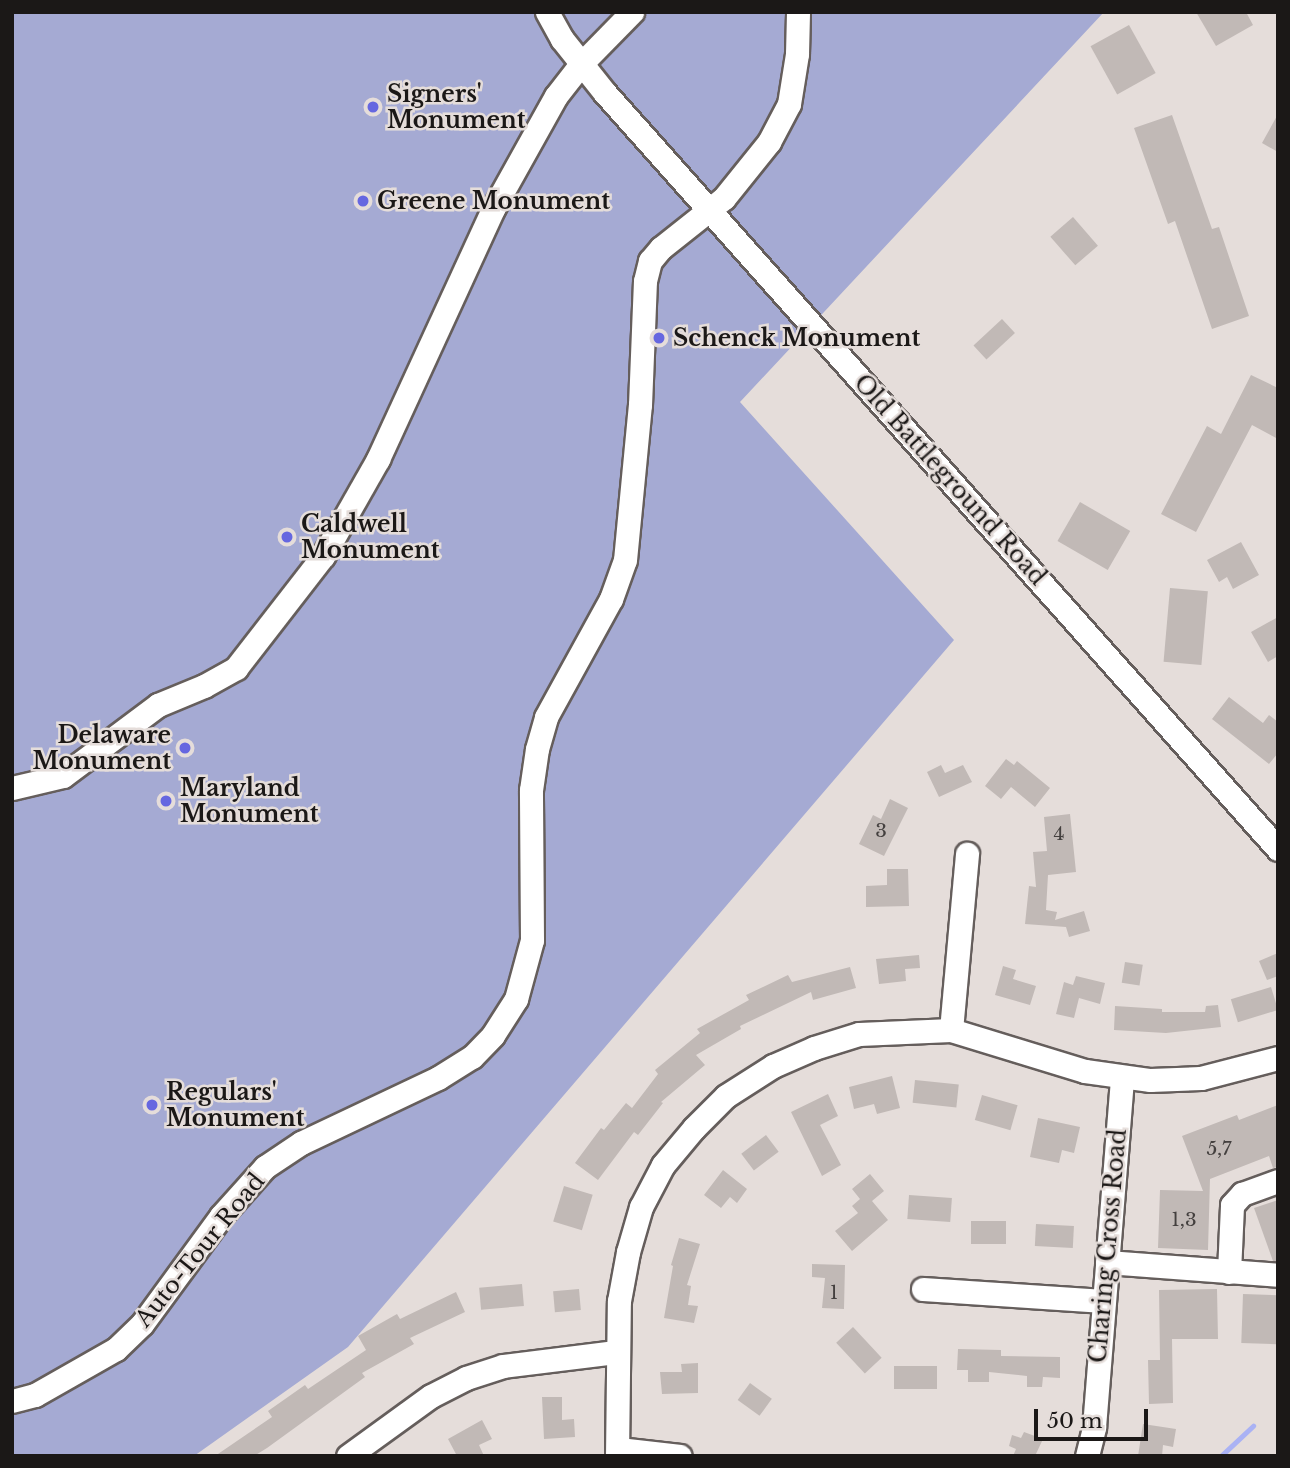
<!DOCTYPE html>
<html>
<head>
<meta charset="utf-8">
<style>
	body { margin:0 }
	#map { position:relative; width:1290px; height:1468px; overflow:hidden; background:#e5ddda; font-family:"Libre Baskerville",serif }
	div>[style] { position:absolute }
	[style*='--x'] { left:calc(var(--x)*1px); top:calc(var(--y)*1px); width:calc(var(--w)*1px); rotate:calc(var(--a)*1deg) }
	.green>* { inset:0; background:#a5aad3 }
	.stream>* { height:4.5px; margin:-2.25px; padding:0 2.25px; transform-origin:2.25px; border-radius:2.25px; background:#aab2f4 }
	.building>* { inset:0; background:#c1b9b6; transform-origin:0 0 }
	.roads { filter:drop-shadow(2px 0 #655e5c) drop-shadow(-2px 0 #655e5c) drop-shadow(0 2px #655e5c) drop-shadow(0 -2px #655e5c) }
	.minor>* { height:23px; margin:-11.5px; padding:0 11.5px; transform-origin:11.5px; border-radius:11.5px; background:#fff }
	.dots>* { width:19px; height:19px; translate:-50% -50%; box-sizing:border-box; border:4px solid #e5ddda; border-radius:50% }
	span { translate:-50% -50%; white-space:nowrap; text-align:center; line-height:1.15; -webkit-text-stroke:5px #e5ddda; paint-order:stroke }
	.number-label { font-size:19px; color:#44403f }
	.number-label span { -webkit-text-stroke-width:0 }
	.poi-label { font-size:23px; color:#1b1817; font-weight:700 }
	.left { translate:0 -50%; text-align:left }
	.right { translate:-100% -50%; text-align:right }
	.street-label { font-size:23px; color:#1b1817 }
	.frame { position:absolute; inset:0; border:14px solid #1b1817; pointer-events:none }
	.scale { position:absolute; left:1034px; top:1409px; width:114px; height:32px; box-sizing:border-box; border:4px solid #1b1817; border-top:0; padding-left:9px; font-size:21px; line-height:24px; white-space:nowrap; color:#1b1817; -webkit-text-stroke:5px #e5ddda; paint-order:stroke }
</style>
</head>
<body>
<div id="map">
	<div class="green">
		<div style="clip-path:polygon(12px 12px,1104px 12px,740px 402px,954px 640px,348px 1347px,194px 1456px,12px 1456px)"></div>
	</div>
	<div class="stream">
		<div style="--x:1221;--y:1456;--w:44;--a:-43.2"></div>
	</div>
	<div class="building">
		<div style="clip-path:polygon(1196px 12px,1246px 12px,1253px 25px,1216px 46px)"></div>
		<div style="left:1129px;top:25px;width:55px;height:44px;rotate:61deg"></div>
		<div style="clip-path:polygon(1278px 114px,1278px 152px,1262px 143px)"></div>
		<div style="clip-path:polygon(1172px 115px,1212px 229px,1219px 227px,1249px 316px,1212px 329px,1175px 221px,1168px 224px,1134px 128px)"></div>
		<div style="left:1073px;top:217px;width:38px;height:30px;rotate:49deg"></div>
		<div style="left:1002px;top:319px;width:19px;height:39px;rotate:47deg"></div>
		<div style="clip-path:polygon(1251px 375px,1278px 388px,1278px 439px,1252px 425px,1196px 532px,1161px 514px,1207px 426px,1221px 434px)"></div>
		<div style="left:1080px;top:502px;width:58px;height:45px;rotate:30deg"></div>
		<div style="clip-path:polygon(1241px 542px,1259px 575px,1233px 589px,1227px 577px,1219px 582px,1207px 560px)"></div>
		<div style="left:1170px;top:588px;width:38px;height:74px;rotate:5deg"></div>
		<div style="clip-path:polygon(1278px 617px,1278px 656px,1268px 662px,1251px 632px)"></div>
		<div style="clip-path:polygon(1229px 697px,1263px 723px,1269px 715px,1278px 722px,1278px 753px,1269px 764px,1212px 719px)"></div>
		<div style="clip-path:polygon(1006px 759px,1014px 765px,1017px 761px,1050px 788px,1035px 807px,1011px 787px,1001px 799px,985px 786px)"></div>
		<div style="clip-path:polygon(941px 765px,945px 773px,963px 765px,972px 782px,939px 797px,927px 772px)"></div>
		<div style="clip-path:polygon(890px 799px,908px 808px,884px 856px,859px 844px,873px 815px,881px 819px)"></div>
		<div style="clip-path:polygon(1070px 814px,1076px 872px,1048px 875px,1046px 910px,1057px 912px,1055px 920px,1084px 911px,1090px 931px,1069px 937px,1066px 927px,1025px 924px,1029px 886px,1036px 887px,1033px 852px,1047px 851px,1044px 817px)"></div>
		<div style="clip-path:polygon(887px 869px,908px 869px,909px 906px,866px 907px,866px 886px,887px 885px)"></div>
		<div style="clip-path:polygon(1278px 953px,1278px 976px,1267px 980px,1259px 961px)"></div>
		<div style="clip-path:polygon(919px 955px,920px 968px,905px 969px,906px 981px,879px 984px,876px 959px)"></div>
		<div style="left:1125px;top:962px;width:18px;height:21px;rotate:9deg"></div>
		<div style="clip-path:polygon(1003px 966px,1016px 970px,1013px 979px,1036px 986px,1030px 1005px,995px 995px)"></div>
		<div style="clip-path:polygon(850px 967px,856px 988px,813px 1000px,811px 992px,740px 1026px,741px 1029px,696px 1055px,705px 1065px,661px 1102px,663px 1103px,638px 1135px,634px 1132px,598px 1180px,575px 1163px,601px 1128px,604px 1130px,626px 1103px,632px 1108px,658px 1074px,655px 1070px,700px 1033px,697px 1029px,749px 1000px,746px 995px,788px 975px,792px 982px)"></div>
		<div style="clip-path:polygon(1076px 976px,1105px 983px,1100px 1004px,1079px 998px,1074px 1018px,1056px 1014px,1064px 982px,1073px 985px)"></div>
		<div style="left:1271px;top:987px;width:24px;height:42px;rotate:73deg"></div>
		<div style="clip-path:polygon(1218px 1005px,1221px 1027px,1166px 1033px,1114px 1030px,1115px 1006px,1162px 1009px,1162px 1012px,1205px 1012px,1206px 1006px)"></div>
		<div style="clip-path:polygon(892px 1076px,900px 1108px,877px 1114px,874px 1104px,854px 1109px,849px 1087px)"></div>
		<div style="left:915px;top:1080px;width:44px;height:23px;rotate:6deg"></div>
		<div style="clip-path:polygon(828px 1094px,838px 1116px,820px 1125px,841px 1165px,822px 1176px,791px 1112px)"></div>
		<div style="left:982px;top:1095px;width:37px;height:26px;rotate:16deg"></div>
		<div style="clip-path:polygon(1278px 1105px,1278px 1167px,1273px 1168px,1269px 1156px,1210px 1179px,1208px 1250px,1158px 1248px,1160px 1190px,1203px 1191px,1182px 1136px,1237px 1115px,1239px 1120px)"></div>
		<div style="clip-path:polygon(1038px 1118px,1080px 1127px,1074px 1153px,1062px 1150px,1059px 1163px,1030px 1157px)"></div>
		<div style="left:766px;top:1135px;width:21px;height:31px;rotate:53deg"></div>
		<div style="clip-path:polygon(723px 1170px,747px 1189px,737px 1203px,730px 1197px,721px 1208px,704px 1195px)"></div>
		<div style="clip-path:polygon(870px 1174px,884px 1191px,872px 1201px,888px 1220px,852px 1251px,835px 1231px,858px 1213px,852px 1206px,860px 1199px,852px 1189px)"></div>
		<div style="left:564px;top:1186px;width:30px;height:37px;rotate:17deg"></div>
		<div style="left:909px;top:1195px;width:43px;height:24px;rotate:4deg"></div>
		<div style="clip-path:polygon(1278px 1200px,1278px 1261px,1273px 1261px,1254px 1208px)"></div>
		<div style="left:971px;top:1221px;width:35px;height:23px"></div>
		<div style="left:1036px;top:1224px;width:38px;height:22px;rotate:3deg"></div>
		<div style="clip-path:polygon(679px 1238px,700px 1244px,687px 1285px,691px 1286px,688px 1305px,698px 1306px,694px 1323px,664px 1318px,673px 1266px,671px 1265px)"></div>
		<div style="clip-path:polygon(812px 1264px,845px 1265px,844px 1309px,822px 1308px,825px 1278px,812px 1277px)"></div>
		<div style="left:522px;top:1284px;width:22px;height:43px;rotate:85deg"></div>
		<div style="left:579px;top:1289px;width:21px;height:26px;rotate:85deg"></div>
		<div style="clip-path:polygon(1217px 1289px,1218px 1339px,1172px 1339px,1173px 1403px,1149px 1404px,1148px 1360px,1160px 1360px,1159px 1290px)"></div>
		<div style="clip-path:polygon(456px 1292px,465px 1312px,410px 1338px,414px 1344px,362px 1373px,365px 1377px,267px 1448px,254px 1456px,215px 1456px,272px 1417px,268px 1411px,305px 1385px,308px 1389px,366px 1350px,358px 1336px,397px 1314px,400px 1319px)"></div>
		<div style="left:1243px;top:1294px;width:35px;height:49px;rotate:2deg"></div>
		<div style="left:853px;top:1327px;width:42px;height:23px;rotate:47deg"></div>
		<div style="clip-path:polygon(958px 1349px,1001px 1350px,1001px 1356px,1060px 1357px,1060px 1378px,1043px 1377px,1042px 1387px,1027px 1387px,1027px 1376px,989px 1372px,989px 1382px,968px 1382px,968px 1370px,957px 1370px)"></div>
		<div style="clip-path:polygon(698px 1363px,698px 1393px,662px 1394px,660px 1372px,682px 1372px,681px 1364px)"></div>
		<div style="left:894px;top:1366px;width:43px;height:23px"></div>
		<div style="left:750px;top:1383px;width:27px;height:21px;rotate:36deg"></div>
		<div style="clip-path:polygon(542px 1397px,562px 1397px,562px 1420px,574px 1419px,575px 1437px,544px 1439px)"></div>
		<div style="clip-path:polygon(482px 1420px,492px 1439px,479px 1445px,484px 1456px,457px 1456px,448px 1439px)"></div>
		<div style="clip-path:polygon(1143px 1424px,1176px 1429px,1173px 1447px,1163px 1445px,1162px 1456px,1138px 1456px)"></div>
		<div style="clip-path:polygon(1024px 1432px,1043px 1439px,1035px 1456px,1013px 1456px,1016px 1449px,1009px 1446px,1012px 1435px,1021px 1438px)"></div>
	</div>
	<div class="roads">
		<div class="minor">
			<div style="--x:547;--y:12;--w:31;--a:61"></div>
			<div style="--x:562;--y:39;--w:69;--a:51.5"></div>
			<div style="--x:605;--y:93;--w:1012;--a:48.32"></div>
			<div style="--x:12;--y:788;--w:52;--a:-13.2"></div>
			<div style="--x:63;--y:776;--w:119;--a:-36.8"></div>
			<div style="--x:158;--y:705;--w:50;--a:-22.4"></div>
			<div style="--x:204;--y:686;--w:37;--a:-29"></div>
			<div style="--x:236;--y:668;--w:142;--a:-52.2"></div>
			<div style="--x:323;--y:556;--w:112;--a:-60.4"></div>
			<div style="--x:378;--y:459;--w:275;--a:-65.3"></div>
			<div style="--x:493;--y:209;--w:129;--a:-60.9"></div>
			<div style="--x:556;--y:96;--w:41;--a:-52"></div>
			<div style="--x:581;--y:64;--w:73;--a:-45.6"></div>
			<div style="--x:951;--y:1030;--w:177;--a:-84.8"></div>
			<div style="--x:1107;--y:1262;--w:171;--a:4.3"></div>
			<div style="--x:1229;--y:1272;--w:67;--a:-87.4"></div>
			<div style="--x:1232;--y:1205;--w:15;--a:-48"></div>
			<div style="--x:1242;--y:1194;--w:38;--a:-20"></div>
			<div style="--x:923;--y:1289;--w:181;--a:3.8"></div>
			<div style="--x:12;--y:1401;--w:24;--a:-15"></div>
			<div style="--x:35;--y:1395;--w:93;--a:-29.6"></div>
			<div style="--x:116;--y:1349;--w:36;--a:-44"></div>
			<div style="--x:142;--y:1324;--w:134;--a:-53.8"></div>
			<div style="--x:221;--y:1216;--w:66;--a:-48.1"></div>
			<div style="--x:265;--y:1167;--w:43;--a:-33.7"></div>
			<div style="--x:301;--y:1143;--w:152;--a:-25.4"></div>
			<div style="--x:438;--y:1078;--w:40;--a:-32"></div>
			<div style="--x:472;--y:1057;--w:30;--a:-46"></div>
			<div style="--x:493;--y:1035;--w:43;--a:-57.4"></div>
			<div style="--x:516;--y:999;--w:61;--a:-74.8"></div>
			<div style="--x:532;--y:940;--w:150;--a:-90.4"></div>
			<div style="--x:531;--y:790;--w:41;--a:-81.7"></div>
			<div style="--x:537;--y:749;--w:33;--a:-74"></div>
			<div style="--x:546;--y:717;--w:135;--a:-61.2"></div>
			<div style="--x:611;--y:599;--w:41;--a:-70.3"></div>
			<div style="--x:625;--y:560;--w:156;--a:-84.5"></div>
			<div style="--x:640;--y:405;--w:124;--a:-87.7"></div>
			<div style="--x:645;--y:281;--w:21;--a:-76"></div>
			<div style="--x:650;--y:261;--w:17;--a:-50"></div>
			<div style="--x:661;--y:248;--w:80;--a:-38.4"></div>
			<div style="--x:724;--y:198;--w:72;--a:-51.2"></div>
			<div style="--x:769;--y:142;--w:43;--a:-62.2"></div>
			<div style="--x:789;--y:104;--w:51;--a:-80.9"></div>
			<div style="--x:797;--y:54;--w:42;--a:-88.6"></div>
			<div style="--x:619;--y:1449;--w:61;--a:6.5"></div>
			<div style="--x:348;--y:1456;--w:102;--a:-35.9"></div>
			<div style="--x:431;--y:1396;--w:39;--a:-27"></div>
			<div style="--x:466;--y:1378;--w:39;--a:-18"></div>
			<div style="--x:503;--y:1366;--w:114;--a:-7.1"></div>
			<div style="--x:617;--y:1456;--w:155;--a:-89.3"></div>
			<div style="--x:619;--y:1301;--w:50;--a:-79.6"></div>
			<div style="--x:628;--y:1252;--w:47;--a:-73.9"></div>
			<div style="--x:641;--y:1207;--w:47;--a:-62.4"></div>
			<div style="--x:663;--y:1165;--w:48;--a:-50"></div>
			<div style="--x:694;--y:1128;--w:45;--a:-45"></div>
			<div style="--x:726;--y:1096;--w:56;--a:-32.6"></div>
			<div style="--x:773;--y:1066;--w:45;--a:-23.7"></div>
			<div style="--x:814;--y:1048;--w:47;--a:-17.3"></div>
			<div style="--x:859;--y:1034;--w:92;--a:-2.5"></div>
			<div style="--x:951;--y:1030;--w:140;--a:17"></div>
			<div style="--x:1085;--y:1071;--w:66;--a:7.9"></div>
			<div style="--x:1150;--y:1080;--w:51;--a:-2.2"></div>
			<div style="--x:1201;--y:1078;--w:80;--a:-14.6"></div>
			<div style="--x:1087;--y:1456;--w:30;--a:-76"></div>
			<div style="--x:1094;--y:1427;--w:350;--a:-85.4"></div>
		</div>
	</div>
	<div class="dots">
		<div style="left:373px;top:107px;background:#6667e0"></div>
		<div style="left:363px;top:201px;background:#6667e0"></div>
		<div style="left:659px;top:338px;background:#6667e0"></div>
		<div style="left:287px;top:537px;background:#6667e0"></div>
		<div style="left:185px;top:748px;background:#6667e0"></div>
		<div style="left:166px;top:801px;background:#6667e0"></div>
		<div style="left:152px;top:1105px;background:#6667e0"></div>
	</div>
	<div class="number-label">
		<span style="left:881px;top:831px">3</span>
		<span style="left:1059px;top:834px">4</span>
		<span style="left:1219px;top:1149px">5,7</span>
		<span style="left:1184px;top:1220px">1,3</span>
		<span style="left:834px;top:1293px">1</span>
	</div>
	<div class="poi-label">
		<span class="left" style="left:387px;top:107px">Signers'<br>Monument</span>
		<span class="left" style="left:377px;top:201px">Greene Monument</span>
		<span class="left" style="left:673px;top:338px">Schenck Monument</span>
		<span class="left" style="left:301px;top:537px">Caldwell<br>Monument</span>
		<span class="right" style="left:171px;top:748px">Delaware<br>Monument</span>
		<span class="left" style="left:180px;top:801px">Maryland<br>Monument</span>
		<span class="left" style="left:166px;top:1105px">Regulars'<br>Monument</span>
	</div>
	<div class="street-label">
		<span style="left:950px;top:480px;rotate:48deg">Old Battleground Road</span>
		<span style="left:1108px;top:1246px;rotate:-85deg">Charing Cross Road</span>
		<span style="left:200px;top:1250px;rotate:-51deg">Auto-Tour Road</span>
	</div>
	<div class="frame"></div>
	<div class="scale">50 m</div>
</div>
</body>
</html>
